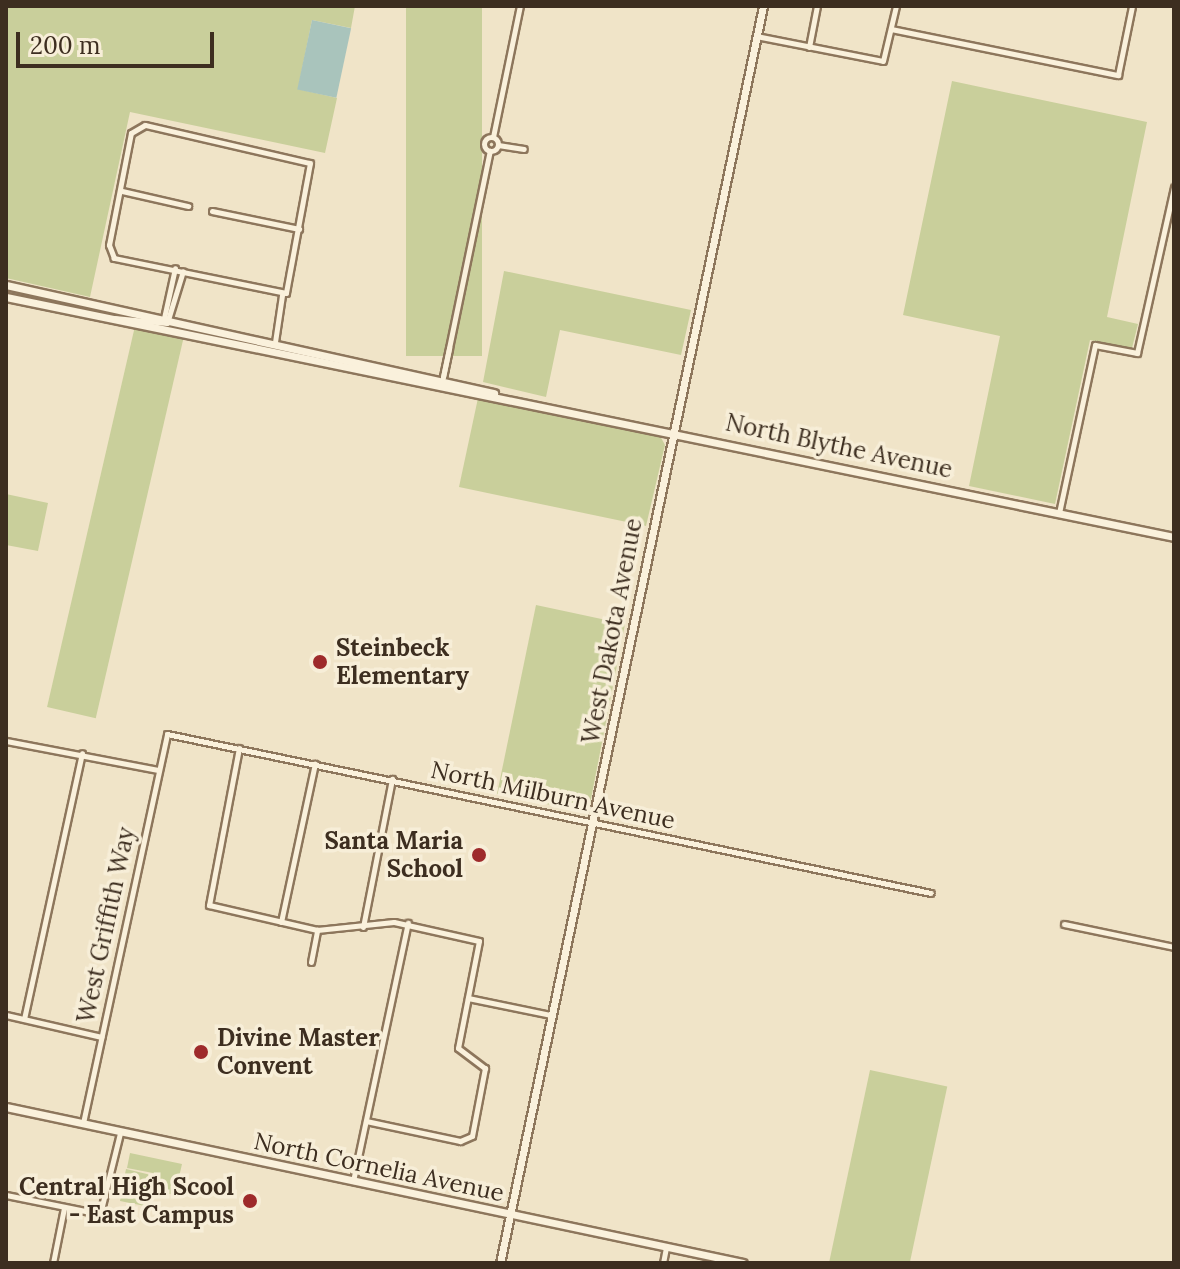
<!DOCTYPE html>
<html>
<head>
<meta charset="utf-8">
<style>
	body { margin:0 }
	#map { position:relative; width:1180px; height:1269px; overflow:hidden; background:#f0e4c8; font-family:Lora,serif }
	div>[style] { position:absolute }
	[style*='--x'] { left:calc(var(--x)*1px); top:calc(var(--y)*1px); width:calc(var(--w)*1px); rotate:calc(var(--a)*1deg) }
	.green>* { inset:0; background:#c9cf9b; transform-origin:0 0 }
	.water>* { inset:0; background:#a9c4bc; transform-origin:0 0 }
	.roads { filter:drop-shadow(2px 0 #8d765c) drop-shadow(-2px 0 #8d765c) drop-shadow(0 2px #8d765c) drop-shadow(0 -2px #8d765c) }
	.minor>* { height:5px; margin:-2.5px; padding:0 2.5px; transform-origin:2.5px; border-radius:2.5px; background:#faf1dc }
	.minor>.ring { margin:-2.5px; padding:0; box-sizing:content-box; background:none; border:5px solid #faf1dc; border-radius:50% }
	.tertiary>* { height:7px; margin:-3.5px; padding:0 3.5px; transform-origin:3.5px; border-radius:3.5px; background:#faf1dc }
	.dots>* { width:22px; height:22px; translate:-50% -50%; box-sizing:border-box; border:4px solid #f7eed8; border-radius:50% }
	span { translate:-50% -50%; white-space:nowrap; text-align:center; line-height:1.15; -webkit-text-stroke:7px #f7eed8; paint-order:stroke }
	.street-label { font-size:24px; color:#3d2e20 }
	.poi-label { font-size:24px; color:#3d2e20; font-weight:700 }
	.left { translate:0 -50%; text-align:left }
	.right { translate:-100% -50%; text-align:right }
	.frame { position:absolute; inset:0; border:8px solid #3d2e20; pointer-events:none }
	.scale { position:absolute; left:16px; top:32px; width:198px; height:36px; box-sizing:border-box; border:4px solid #3d2e20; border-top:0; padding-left:10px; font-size:24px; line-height:28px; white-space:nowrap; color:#3d2e20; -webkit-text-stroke:6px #f7eed8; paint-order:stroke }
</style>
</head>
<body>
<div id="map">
	<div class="green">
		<div style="clip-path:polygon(6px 6px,355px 6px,351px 28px,312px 20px,298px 89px,337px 98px,325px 153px,130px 112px,90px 297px,6px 278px)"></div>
		<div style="left:406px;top:6px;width:76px;height:350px"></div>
		<div style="clip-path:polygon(952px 81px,1147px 122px,1107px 317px,1138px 324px,1132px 348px,1090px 340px,1055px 504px,969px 486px,1000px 336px,903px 315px)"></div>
		<div style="clip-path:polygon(504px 271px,691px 310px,681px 355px,560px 330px,546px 397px,483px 382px)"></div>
		<div style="left:135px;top:326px;width:50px;height:391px;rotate:13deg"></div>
		<div style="clip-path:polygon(478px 398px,659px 434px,665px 445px,646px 526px,459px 487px)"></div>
		<div style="clip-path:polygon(6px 494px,48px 503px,38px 551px,6px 545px)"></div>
		<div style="clip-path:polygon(536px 605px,625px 624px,590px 804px,581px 811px,497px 794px)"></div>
		<div style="left:870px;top:1070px;width:79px;height:197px;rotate:12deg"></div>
		<div style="clip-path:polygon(130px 1153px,182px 1164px,175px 1195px,150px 1190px,153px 1173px,127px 1168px)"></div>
		<div style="clip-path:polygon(126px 1169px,151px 1175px,145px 1206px,120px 1201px,123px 1186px,142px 1189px,123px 1184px)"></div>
	</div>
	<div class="water">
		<div style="left:312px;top:20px;width:40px;height:71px;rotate:12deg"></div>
	</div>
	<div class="roads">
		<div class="minor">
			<div style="--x:891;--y:29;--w:232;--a:11.5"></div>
			<div style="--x:1118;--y:75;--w:70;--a:-78.5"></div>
			<div style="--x:756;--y:36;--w:129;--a:11.1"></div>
			<div style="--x:883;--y:61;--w:57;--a:-76.7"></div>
			<div style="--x:809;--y:47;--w:42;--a:-79"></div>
			<div style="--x:145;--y:125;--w:169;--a:13"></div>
			<div style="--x:310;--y:163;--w:132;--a:100.5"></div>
			<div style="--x:286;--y:293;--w:176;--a:-168.5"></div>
			<div style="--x:114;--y:258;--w:14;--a:-111"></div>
			<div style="--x:109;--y:245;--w:114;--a:-78.9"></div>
			<div style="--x:131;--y:133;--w:16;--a:-30"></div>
			<div style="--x:493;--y:137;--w:134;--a:-78.4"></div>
			<div class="ring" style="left:484px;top:137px;width:9px;height:9px"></div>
			<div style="--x:498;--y:145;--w:26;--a:9"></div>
			<div style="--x:122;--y:191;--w:68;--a:12.8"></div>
			<div style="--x:212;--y:211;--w:89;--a:11.7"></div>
			<div style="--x:114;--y:318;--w:53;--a:5.4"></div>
			<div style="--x:167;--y:323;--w:54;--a:-72.9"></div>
			<div style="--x:164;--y:318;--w:51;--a:-77.6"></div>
			<div style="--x:275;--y:342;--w:48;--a:-81.5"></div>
			<div style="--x:443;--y:377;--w:231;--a:-78.3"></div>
			<div style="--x:443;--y:377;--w:30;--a:-78"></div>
			<div style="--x:1059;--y:513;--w:172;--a:-77.9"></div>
			<div style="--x:1095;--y:345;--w:43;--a:10.8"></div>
			<div style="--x:1137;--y:353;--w:170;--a:-77.4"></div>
			<div style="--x:6;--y:741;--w:155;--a:10.8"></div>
			<div style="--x:239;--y:748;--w:160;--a:100.8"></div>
			<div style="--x:209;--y:905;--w:111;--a:13"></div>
			<div style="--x:317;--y:930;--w:77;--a:-5.9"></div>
			<div style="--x:394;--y:922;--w:87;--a:12.6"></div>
			<div style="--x:479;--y:941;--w:109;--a:101.1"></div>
			<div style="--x:458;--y:1048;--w:34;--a:37"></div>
			<div style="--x:485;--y:1068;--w:69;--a:100.8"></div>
			<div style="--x:472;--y:1136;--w:13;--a:157"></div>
			<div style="--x:460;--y:1141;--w:96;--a:-168"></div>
			<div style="--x:281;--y:922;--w:162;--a:-77.9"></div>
			<div style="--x:1064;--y:924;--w:112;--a:11.8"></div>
			<div style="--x:363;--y:927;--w:151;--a:-78.9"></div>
			<div style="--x:311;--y:962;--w:33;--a:-79"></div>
			<div style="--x:468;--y:998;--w:85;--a:11.6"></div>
			<div style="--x:6;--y:1015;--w:98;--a:13"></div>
			<div style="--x:24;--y:1019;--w:272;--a:-77.7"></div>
			<div style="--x:83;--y:1123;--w:398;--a:-77.8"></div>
			<div style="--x:167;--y:734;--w:780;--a:11.76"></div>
			<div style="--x:353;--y:1181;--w:264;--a:-78"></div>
			<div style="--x:6;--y:1195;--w:96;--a:11.4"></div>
			<div style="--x:100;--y:1214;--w:83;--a:-76.1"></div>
			<div style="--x:53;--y:1263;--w:56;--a:-78.7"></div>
			<div style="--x:663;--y:1263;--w:16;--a:-79"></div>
		</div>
		<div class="tertiary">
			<div style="--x:6;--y:285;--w:500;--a:12.5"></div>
			<div style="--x:6;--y:297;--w:1192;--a:11.61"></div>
			<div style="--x:6;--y:1107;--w:753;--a:11.95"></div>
			<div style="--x:500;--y:1263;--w:1284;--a:-78.18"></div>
		</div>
	</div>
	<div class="dots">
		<div style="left:320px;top:662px;background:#9e2a2b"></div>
		<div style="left:479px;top:855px;background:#9e2a2b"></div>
		<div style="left:201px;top:1052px;background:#9e2a2b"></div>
		<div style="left:250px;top:1201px;background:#9e2a2b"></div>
	</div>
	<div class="street-label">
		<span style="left:839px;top:446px;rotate:12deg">North Blythe Avenue</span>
		<span style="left:612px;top:631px;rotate:-79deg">West Dakota Avenue</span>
		<span style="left:553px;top:795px;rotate:12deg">North Milburn Avenue</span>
		<span style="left:106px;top:925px;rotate:-78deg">West Griffith Way</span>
		<span style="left:379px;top:1167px;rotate:12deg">North Cornelia Avenue</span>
	</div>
	<div class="poi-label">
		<span class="left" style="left:336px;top:662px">Steinbeck<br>Elementary</span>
		<span class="right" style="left:463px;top:855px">Santa Maria<br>School</span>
		<span class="left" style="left:217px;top:1052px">Divine Master<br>Convent</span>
		<span class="right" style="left:234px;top:1201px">Central High Scool<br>- East Campus</span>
	</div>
	<div class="frame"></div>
	<div class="scale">200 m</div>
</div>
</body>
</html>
